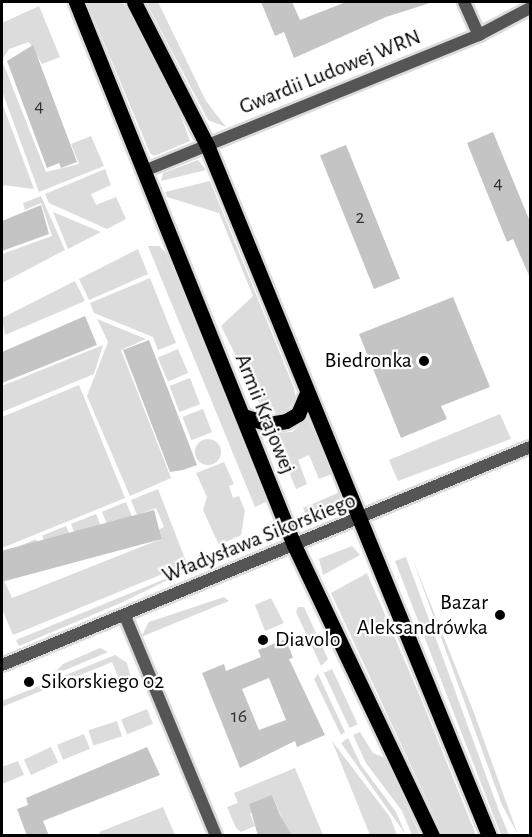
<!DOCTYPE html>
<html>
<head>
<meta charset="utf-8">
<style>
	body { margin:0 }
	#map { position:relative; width:532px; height:837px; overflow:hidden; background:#fff; font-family:"Alegreya Sans",sans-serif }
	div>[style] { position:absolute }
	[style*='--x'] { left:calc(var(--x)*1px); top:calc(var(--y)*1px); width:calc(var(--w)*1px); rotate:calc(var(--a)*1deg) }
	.green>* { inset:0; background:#dcdcdc; transform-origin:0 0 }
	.round { border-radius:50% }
	.building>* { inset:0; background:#c4c4c4; transform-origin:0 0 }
	.roads { filter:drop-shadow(2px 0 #dbdbdb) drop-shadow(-2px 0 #dbdbdb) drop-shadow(0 2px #dbdbdb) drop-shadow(0 -2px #dbdbdb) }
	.minor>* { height:12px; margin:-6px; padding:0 6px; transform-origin:6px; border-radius:6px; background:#555 }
	.primary>* { height:15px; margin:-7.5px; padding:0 7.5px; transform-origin:7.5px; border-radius:7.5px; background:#000 }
	.dots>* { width:16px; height:16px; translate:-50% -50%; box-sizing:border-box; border:3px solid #fff; border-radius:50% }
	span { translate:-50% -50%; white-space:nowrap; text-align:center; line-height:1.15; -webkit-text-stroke:4.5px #fff; paint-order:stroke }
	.number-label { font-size:20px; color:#313131 }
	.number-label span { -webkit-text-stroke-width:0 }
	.street-label { font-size:22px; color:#000 }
	.poi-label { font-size:22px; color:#000 }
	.right { translate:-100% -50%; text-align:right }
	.left { translate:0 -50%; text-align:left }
	.frame { position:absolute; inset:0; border:3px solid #000; pointer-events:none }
</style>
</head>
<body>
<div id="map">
	<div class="green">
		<div style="clip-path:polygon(87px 2px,123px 2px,178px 108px,190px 141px,154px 156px,150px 153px)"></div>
		<div style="clip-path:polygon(146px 2px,158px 2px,206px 101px,226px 127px,208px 120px)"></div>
		<div style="clip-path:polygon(39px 6px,60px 57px,42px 64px,29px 42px,9px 49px,2px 60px,2px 23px)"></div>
		<div style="clip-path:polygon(3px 63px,46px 172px,79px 164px,71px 144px,91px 136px,104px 166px,39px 192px,2px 91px)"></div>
		<div style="clip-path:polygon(2px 103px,34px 189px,2px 185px)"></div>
		<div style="clip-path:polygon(198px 160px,206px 170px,161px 181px,163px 173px)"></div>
		<div style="clip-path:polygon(105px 169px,111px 185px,91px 194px,96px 205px,116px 197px,126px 219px,107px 229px,49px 203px,45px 194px)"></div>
		<div style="clip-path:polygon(210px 181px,294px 388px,296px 399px,285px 413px,274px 414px,260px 404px,221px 326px,253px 296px,219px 213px,167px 197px,165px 192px)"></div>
		<div style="clip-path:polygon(41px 196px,65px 250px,2px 283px,2px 254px,52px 236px,41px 203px,25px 210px,23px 203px)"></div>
		<div style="clip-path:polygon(53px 212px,101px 232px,68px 249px)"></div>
		<div style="clip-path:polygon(148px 246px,159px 246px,166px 253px,268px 501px,255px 507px)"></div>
		<div style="clip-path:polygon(138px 249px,148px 274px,89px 300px,79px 279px)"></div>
		<div style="clip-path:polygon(150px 278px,176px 343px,158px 350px,153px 337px,94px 313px,90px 303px)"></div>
		<div style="clip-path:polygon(75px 281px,85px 301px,5px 335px,2px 318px)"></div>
		<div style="clip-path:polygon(97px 319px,146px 339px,121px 350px,171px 478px,130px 496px,87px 396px,108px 342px)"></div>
		<div style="clip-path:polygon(103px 345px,94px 374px,2px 412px,2px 386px)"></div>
		<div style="left:178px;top:349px;width:26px;height:22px;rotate:67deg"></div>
		<div style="left:190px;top:378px;width:28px;height:22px;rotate:69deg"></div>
		<div style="clip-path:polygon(79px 385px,125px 498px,2px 548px,2px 417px)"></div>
		<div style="left:203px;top:409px;width:25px;height:22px;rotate:69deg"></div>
		<div style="clip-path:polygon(500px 414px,511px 439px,398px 481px,389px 460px)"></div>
		<div style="clip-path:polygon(308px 419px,332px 474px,319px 479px,309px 455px,298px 460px,307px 484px,296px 489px,273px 433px,292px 432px)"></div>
		<div class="round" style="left:195px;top:439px;width:26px;height:26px"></div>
		<div style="clip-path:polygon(224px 462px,234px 484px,229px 486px,233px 498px,239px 496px,245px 511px,241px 535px,219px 545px,203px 510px,207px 497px,196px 473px)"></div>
		<div style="clip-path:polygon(158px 489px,187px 564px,13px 635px,2px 609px,2px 576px,12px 598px,161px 539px,158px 530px,164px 527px,156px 508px,137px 515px,131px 500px)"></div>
		<div style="clip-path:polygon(340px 492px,341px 504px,306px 515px,303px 508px)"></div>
		<div style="left:126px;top:502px;width:16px;height:26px;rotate:68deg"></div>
		<div style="left:96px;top:514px;width:16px;height:27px;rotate:68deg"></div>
		<div style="left:66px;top:526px;width:16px;height:26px;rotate:68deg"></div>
		<div style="left:36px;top:539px;width:15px;height:25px;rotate:67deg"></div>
		<div style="clip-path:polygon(352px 546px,360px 555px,323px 575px,319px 559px)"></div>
		<div style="clip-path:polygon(411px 555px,474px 713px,518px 835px,502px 805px)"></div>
		<div style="clip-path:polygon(406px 557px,499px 811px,509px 835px,501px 835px,395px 561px)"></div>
		<div style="clip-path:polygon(192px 568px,123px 602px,19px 646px,16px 640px)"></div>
		<div style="clip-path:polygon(367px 573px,422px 701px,476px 835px,443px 835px,331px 593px)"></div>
		<div style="clip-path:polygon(224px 597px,229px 601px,141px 637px,149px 622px)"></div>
		<div style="clip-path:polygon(271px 598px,284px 623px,265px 631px,255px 605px)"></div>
		<div style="clip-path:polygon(298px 607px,304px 607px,328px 659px,321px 666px,296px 612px)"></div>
		<div style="clip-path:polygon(100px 648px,108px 652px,51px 676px,63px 664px)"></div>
		<div style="clip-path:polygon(115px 655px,127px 663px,132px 682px,122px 686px,112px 662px,2px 707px,2px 701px)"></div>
		<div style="left:332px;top:669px;width:61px;height:9px;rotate:65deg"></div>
		<div style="clip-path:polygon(318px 674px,345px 732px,341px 735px,314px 679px)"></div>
		<div style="left:147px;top:709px;width:16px;height:28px;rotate:68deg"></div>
		<div style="left:117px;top:721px;width:16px;height:30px;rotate:72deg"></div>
		<div style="clip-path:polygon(360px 732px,373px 753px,385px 758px,420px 835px,412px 835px,402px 811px,366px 763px,353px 735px)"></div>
		<div style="left:84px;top:734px;width:16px;height:29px;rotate:68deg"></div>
		<div style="clip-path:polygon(348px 738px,361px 765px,396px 812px,406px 835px,341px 743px)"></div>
		<div style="clip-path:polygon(332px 741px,390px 817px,397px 835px,370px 835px)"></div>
		<div style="left:51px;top:747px;width:17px;height:30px;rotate:65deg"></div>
		<div style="clip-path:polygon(18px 761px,24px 775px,2px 784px,2px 767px)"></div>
		<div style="clip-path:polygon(295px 768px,323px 835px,289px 835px,272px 795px,250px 814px,255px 826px,241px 832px,236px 828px,227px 807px,238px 803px,234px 793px)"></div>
		<div style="clip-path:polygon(163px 807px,175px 835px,101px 835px,99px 832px)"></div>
	</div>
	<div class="building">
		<div style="clip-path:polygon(261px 2px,292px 2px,300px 20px,346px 2px,433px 2px,386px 17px,294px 58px,284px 32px,275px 36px)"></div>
		<div style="clip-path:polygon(33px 45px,77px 162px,61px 168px,59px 163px,47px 168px,7px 61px)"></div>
		<div style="clip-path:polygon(493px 132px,531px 224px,531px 280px,513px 239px,507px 242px,467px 143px)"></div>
		<div style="left:346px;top:145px;width:144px;height:28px;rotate:68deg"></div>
		<div style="clip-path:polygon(41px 205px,49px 234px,2px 251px,2px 221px)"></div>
		<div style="clip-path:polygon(453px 297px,490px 387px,441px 406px,447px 419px,401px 438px,359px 334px)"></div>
		<div style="clip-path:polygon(85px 316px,97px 345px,2px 383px,2px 352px)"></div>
		<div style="clip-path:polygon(149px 340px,197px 465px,183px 470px,170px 472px,123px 350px)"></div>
		<div style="left:154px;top:510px;width:30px;height:164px;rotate:75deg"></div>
		<div style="clip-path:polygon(evenodd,286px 639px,293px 658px,289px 659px,325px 735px,297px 747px,295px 741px,240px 768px,202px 673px,224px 664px,226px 671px,261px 657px,258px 650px,286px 639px,269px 678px,286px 720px,259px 730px,242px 689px,269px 678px)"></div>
		<div style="clip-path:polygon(147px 747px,160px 775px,43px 821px,49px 836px,27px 836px,17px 809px,28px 805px,26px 798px)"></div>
		<div style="clip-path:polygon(272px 795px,280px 815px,292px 836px,258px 836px,249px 804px)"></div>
	</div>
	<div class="roads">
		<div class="minor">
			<div style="--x:464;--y:2;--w:36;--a:66"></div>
			<div style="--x:144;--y:171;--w:362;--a:-22.1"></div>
			<div style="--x:479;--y:35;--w:58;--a:-27.9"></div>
			<div style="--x:125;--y:616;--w:238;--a:67.5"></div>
			<div style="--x:2;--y:665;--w:571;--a:-22.43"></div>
		</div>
		<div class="primary">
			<div style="--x:76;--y:2;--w:585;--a:68.13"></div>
			<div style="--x:294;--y:545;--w:322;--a:64.6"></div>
			<div style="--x:134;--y:2;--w:161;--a:63"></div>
			<div style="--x:207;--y:145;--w:746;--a:67.8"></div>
			<div style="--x:243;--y:416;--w:27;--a:17"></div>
			<div style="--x:269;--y:424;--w:17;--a:-10"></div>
			<div style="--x:286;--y:421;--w:14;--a:-30"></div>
			<div style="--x:298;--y:414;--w:23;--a:-67"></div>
		</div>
	</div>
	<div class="dots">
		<div style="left:424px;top:361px;background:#000"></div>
		<div style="left:500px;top:615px;background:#000"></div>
		<div style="left:263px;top:640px;background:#000"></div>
		<div style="left:29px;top:682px;background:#000"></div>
	</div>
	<div class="number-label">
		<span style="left:39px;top:106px">4</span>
		<span style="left:498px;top:183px">4</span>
		<span style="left:360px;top:217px">2</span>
		<span style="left:239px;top:716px">16</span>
	</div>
	<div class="street-label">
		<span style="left:330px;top:72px;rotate:-22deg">Gwardii Ludowej WRN</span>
		<span style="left:265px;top:414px;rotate:68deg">Armii Krajowej</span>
		<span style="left:259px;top:538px;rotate:-22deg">Władysława Sikorskiego</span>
	</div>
	<div class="poi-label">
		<span class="right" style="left:412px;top:361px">Biedronka</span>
		<span class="right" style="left:488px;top:615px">Bazar<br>Aleksandrówka</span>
		<span class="left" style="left:275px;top:640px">Diavolo</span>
		<span class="left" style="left:41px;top:682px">Sikorskiego 02</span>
	</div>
	<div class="frame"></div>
</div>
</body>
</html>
